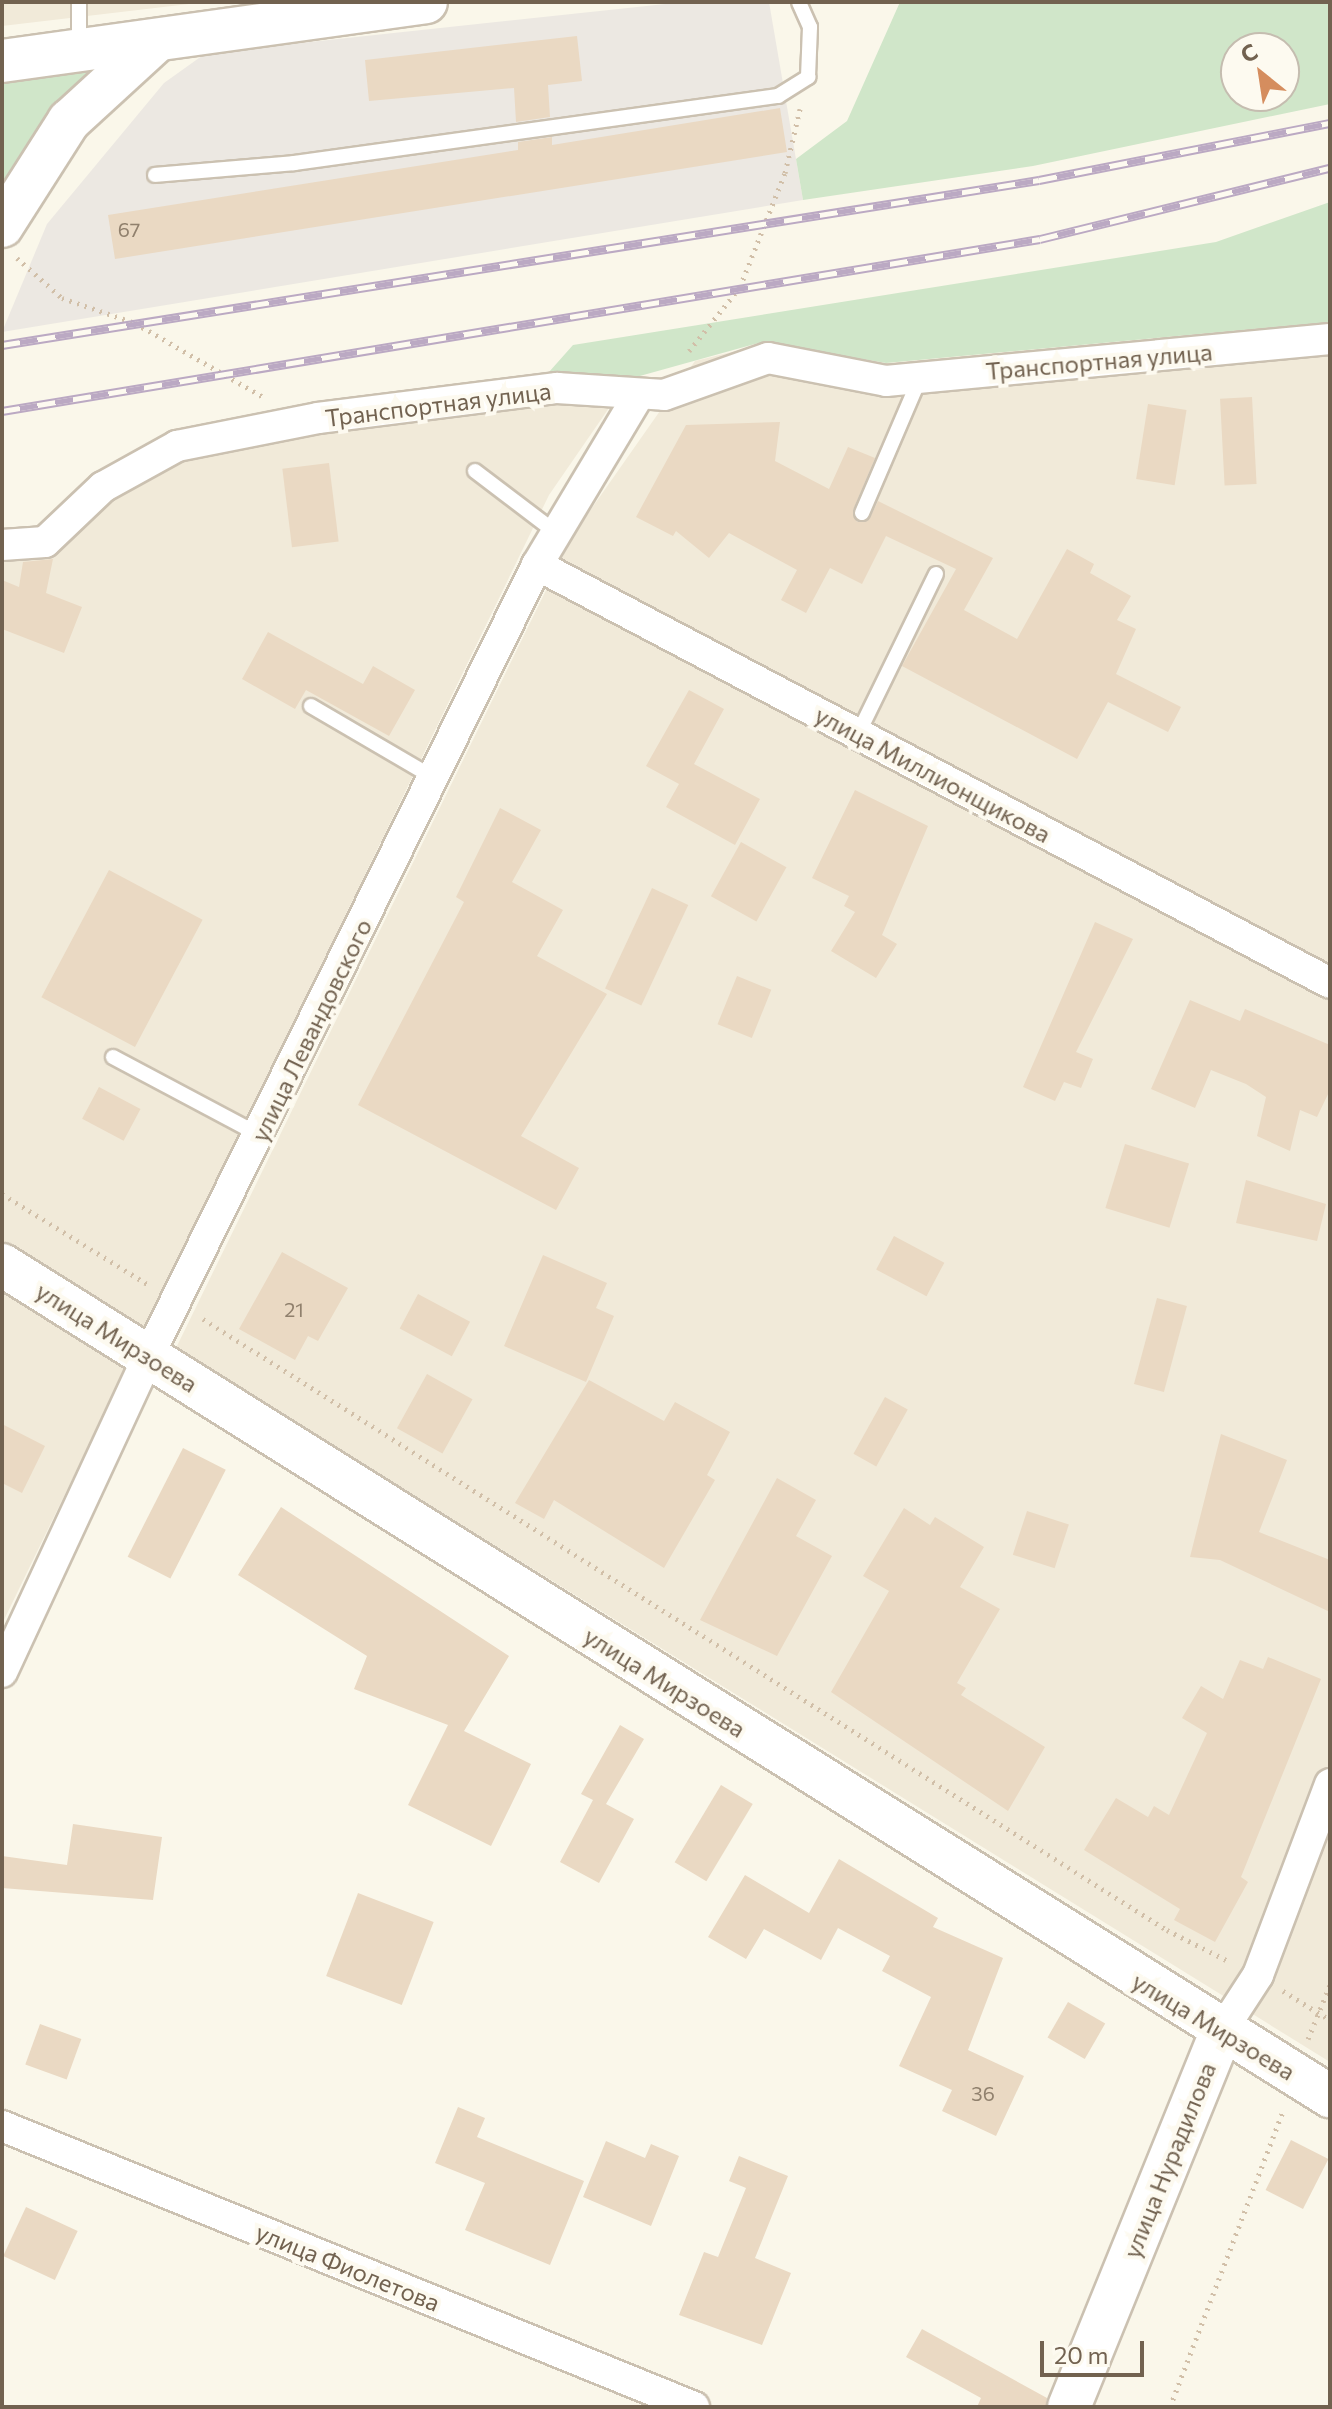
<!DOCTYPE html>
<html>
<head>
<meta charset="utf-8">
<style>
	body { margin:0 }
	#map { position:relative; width:1332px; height:2409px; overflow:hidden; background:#faf7ea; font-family:Commissioner,sans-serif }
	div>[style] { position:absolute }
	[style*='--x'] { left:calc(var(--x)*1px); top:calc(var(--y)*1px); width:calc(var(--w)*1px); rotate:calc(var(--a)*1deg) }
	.residential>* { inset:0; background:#f1ead9 }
	.industrial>* { inset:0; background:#ece8e2 }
	.green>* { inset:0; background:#d0e6c9 }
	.building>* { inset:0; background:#ead9c3; transform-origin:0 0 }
	.path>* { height:5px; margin-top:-2.5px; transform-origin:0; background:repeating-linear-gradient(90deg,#d1bfa8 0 2px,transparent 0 8px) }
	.roads { filter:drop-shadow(2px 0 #cbc1b1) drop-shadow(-2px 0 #cbc1b1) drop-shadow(0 2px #cbc1b1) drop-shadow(0 -2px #cbc1b1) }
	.lane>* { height:14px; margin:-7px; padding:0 7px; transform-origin:7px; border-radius:7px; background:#fff }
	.street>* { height:30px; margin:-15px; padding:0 15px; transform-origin:15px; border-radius:15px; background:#fff }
	.secondary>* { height:42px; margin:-21px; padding:0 21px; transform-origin:21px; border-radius:21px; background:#fff }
	.rail>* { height:9px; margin-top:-4.5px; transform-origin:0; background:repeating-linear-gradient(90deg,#fdfaf0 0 18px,#bba9c3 0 36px); box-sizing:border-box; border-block:2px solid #bba9c3 }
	span { translate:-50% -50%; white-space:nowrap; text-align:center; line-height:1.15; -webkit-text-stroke:8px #fdfaf0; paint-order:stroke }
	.number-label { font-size:20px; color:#90806d }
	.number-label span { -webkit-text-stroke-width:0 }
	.street-label { font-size:24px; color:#726250 }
	.frame { position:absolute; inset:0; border:4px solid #726250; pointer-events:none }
	.north { position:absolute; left:1220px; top:32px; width:80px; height:80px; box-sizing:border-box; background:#fdfaf0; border:2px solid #c5bdb0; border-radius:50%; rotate:330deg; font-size:22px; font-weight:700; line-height:32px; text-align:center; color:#726250 }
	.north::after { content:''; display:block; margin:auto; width:28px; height:36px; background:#d58d5e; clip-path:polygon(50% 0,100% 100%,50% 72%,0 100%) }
	.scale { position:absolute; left:1040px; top:2341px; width:104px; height:36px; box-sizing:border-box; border:4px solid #726250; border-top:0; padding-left:10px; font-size:24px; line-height:28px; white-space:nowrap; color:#726250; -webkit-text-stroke:6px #fdfaf0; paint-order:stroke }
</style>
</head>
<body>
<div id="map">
	<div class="residential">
		<div style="clip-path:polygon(2px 2px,206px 2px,2px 26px)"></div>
		<div style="clip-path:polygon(1330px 322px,1330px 2062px,176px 1348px,573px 535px,695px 361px,769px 343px,886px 363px)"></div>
		<div style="clip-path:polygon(549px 372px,629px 379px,549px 495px,2px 1624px,2px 530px,34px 528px,80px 487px,169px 431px)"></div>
	</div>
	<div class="industrial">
		<div style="clip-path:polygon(684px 2px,769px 2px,803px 200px,2px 332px,47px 224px,164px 83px,206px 53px)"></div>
	</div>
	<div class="green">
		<div style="clip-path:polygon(evenodd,900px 2px,1330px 2px,1330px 104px,1033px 166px,803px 200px,796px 159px,847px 121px,900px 2px,1236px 48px,1284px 48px,1284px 96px,1236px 96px,1236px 48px)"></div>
		<div style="clip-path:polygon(152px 45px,2px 226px,2px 61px)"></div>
		<div style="clip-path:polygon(1330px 202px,1330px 322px,886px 363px,762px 342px,629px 379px,549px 372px,573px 345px,1216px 242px)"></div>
	</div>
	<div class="building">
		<div style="clip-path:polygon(577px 36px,582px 81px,548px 85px,550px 117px,516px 122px,514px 88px,369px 101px,365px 60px)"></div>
		<div style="clip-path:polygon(780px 108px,787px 152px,115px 259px,108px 215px,518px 150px,518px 142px,552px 137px,552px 145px)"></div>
		<div style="left:1252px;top:397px;width:87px;height:32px;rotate:87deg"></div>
		<div style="left:1148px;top:404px;width:39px;height:76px;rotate:9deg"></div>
		<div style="clip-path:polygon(780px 422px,775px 461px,829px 489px,848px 447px,875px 458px,853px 510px,857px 522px,869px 520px,878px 501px,993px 558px,964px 610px,1017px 639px,1067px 549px,1094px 564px,1090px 573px,1131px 596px,1117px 620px,1136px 629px,1116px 674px,1181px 707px,1168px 732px,1108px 702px,1077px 759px,902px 666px,956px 569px,886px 536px,862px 584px,830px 568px,806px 613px,781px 600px,797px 570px,729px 533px,709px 558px,676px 531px,673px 536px,636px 517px,686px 425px)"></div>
		<div style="left:329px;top:463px;width:79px;height:47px;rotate:83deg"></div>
		<div style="clip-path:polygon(53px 559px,46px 593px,82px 607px,64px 653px,2px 629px,2px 580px,19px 587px,23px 562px)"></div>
		<div style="clip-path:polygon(268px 632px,363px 684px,373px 666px,415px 690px,389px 736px,306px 690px,295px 709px,242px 679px)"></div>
		<div style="clip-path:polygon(689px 690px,724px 709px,694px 764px,760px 799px,735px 845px,666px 807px,679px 784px,646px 766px)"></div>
		<div style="clip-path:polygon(855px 790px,928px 826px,882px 935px,897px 944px,876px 978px,831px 951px,855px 912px,844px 906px,849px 896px,812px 878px)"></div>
		<div style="clip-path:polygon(500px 808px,541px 830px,512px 882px,563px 910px,537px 956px,607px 994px,521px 1136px,579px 1168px,556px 1210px,358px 1105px,464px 902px,456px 897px)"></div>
		<div style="left:741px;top:842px;width:52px;height:62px;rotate:29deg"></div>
		<div style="left:109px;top:870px;width:106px;height:144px;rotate:28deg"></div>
		<div style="left:652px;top:888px;width:40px;height:111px;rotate:25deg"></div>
		<div style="clip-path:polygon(1095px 922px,1133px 939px,1076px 1052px,1093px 1059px,1081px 1088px,1064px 1082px,1055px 1101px,1023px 1087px)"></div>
		<div style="left:737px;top:976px;width:37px;height:52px;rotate:22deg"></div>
		<div style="clip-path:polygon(1190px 1000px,1240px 1021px,1245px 1009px,1330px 1045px,1330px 1090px,1317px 1117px,1300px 1110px,1290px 1151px,1257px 1136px,1266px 1097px,1246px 1084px,1211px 1070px,1195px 1108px,1151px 1089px)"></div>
		<div style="left:99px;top:1087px;width:47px;height:36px;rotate:28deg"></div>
		<div style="left:1125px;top:1144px;width:67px;height:67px;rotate:17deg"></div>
		<div style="clip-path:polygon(1246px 1180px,1326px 1204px,1317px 1241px,1236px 1223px)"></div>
		<div style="left:894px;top:1236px;width:57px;height:38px;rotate:28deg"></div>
		<div style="clip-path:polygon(282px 1252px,348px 1288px,318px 1341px,308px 1336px,295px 1360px,239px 1329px)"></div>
		<div style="clip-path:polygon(543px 1255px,607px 1283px,596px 1308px,614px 1316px,586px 1382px,504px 1346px)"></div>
		<div style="left:418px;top:1294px;width:59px;height:39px;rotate:28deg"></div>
		<div style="left:1157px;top:1298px;width:31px;height:89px;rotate:15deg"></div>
		<div style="left:427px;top:1374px;width:52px;height:62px;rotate:29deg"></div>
		<div style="clip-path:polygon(589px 1380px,664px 1421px,675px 1402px,730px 1432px,707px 1475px,715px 1480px,664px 1568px,554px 1500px,544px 1519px,515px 1503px)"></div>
		<div style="left:885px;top:1397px;width:26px;height:65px;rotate:29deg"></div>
		<div style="clip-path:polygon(2px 1424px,45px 1446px,22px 1493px,2px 1483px)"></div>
		<div style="clip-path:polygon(1221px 1434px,1287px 1460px,1259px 1532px,1330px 1560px,1330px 1612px,1220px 1560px,1190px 1557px)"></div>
		<div style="left:183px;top:1448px;width:48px;height:122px;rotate:27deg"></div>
		<div style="clip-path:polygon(777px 1478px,816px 1500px,796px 1536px,832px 1556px,777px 1656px,700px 1620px)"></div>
		<div style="clip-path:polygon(281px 1507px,509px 1656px,464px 1731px,531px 1764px,491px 1846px,408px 1805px,448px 1725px,354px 1689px,367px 1656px,238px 1575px)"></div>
		<div style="clip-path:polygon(904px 1508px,930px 1525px,935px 1517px,984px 1547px,960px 1587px,1000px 1609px,957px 1683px,966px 1688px,961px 1695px,1045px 1747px,1008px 1811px,831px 1692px,889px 1591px,863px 1576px)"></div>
		<div style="left:1027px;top:1511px;width:44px;height:46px;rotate:18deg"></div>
		<div style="clip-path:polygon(1268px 1657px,1321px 1679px,1241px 1877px,1248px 1882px,1215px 1942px,1174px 1920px,1180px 1909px,1084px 1850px,1116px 1798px,1148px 1817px,1154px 1806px,1169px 1815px,1207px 1733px,1182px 1718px,1201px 1686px,1223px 1699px,1240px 1660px,1263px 1669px)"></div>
		<div style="clip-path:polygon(620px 1725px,644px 1739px,606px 1804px,634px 1819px,599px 1883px,560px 1862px,593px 1800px,581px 1794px)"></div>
		<div style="left:721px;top:1785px;width:37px;height:90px;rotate:31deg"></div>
		<div style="clip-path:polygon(73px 1824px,162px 1837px,153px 1900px,2px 1888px,2px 1856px,67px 1865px)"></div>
		<div style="clip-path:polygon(839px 1859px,938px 1918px,933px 1927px,1003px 1958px,968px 2050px,1024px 2076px,996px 2136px,942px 2111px,952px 2090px,899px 2066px,931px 1997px,882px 1971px,890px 1956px,838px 1928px,821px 1960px,764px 1929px,746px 1959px,708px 1937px,745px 1875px,809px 1913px)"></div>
		<div style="left:358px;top:1893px;width:81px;height:89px;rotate:21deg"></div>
		<div style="left:1068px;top:2002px;width:43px;height:41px;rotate:30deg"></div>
		<div style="left:40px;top:2024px;width:44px;height:43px;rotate:20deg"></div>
		<div style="clip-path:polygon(458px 2107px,485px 2118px,477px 2137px,584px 2181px,550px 2265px,465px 2230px,485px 2183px,435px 2163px)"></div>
		<div style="left:1291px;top:2140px;width:42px;height:56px;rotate:27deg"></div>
		<div style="clip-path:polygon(606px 2141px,645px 2158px,651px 2144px,679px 2156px,651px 2226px,583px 2197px)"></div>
		<div style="clip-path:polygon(739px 2156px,788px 2176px,755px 2258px,791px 2273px,762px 2345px,679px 2315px,704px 2252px,718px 2257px,746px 2188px,729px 2181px)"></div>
		<div style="left:26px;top:2207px;width:57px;height:54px;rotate:25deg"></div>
		<div style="clip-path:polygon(922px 2329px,1047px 2398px,1046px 2407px,977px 2407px,981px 2398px,906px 2357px)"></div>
	</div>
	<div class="path">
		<div style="--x:17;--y:258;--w:60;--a:41.6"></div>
		<div style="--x:62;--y:298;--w:77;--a:18.9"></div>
		<div style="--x:135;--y:323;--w:148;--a:30"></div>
		<div style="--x:689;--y:351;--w:82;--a:-51.4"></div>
		<div style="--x:740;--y:287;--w:123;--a:-68.5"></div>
		<div style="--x:785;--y:173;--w:66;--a:-76.8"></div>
		<div style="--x:2;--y:1194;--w:171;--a:31.8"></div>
		<div style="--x:203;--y:1319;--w:1141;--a:32.37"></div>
		<div style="--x:1167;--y:1930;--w:68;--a:26.9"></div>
		<div style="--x:1283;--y:1991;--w:55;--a:31.7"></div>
		<div style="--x:1308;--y:2039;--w:58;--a:-67.8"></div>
		<div style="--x:1170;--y:2407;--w:319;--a:-69.1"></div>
	</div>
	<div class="roads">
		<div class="lane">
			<div style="--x:79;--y:2;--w:46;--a:90"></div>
			<div style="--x:155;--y:175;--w:140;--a:-4.9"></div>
			<div style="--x:294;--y:163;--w:489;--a:-7.9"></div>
			<div style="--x:778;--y:96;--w:36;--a:-32"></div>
			<div style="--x:808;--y:77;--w:50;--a:-87.7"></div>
			<div style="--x:810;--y:27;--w:27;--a:-114"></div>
			<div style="--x:475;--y:471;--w:99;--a:37.2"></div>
			<div style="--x:862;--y:513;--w:147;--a:-66.8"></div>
			<div style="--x:311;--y:706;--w:143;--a:30.3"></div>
			<div style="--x:858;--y:734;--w:178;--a:-64"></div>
			<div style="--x:113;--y:1057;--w:166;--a:28"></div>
		</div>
		<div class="street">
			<div style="--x:2;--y:545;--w:43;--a:-4"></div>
			<div style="--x:45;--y:542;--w:80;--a:-43.5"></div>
			<div style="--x:103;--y:487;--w:85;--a:-29"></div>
			<div style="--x:177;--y:446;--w:144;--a:-11.2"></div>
			<div style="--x:318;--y:418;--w:241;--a:-7.2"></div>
			<div style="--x:557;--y:388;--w:107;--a:3.7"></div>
			<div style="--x:664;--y:395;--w:110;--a:-19.6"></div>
			<div style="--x:768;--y:358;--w:120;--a:11"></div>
			<div style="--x:886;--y:381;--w:446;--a:-5.4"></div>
			<div style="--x:537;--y:565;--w:896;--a:27.79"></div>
			<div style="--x:2;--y:1672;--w:347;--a:-65.1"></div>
			<div style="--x:148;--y:1357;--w:882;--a:-63.84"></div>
			<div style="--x:537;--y:565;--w:195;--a:-59.1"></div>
			<div style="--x:1221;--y:2032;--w:68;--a:-57"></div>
			<div style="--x:1258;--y:1975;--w:204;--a:-69.3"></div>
			<div style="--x:2;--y:2126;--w:747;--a:22.1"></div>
		</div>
		<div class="secondary">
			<div style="--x:2;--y:61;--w:428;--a:-7.9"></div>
			<div style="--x:2;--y:226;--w:125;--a:-57.5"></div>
			<div style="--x:69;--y:121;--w:113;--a:-42.5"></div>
			<div style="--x:2;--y:1265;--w:1567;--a:32.04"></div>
			<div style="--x:1069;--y:2407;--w:405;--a:-67.9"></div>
		</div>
	</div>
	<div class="rail">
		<div style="--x:2;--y:345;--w:1050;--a:-9.04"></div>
		<div style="--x:1039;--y:180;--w:297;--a:-11.1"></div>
		<div style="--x:2;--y:411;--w:1052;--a:-9.41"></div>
		<div style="--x:1040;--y:239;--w:299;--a:-13.8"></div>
	</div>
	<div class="number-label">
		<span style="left:129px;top:229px">67</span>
		<span style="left:294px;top:1309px">21</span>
		<span style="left:983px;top:2093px">36</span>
	</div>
	<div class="street-label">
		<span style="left:1099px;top:361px;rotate:-5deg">Транспортная улица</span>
		<span style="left:438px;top:404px;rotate:-7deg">Транспортная улица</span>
		<span style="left:933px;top:774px;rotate:28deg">улица Миллионщикова</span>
		<span style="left:311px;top:1030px;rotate:-64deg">улица Левандовского</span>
		<span style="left:117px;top:1337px;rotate:32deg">улица Мирзоева</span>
		<span style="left:665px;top:1682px;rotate:32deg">улица Мирзоева</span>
		<span style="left:1214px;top:2026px;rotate:31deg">улица Мирзоева</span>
		<span style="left:1169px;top:2160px;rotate:-68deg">улица Нурадилова</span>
		<span style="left:348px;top:2267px;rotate:22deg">улица Фиолетова</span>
	</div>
	<div class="frame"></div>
	<div class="north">С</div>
	<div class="scale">20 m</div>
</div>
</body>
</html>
